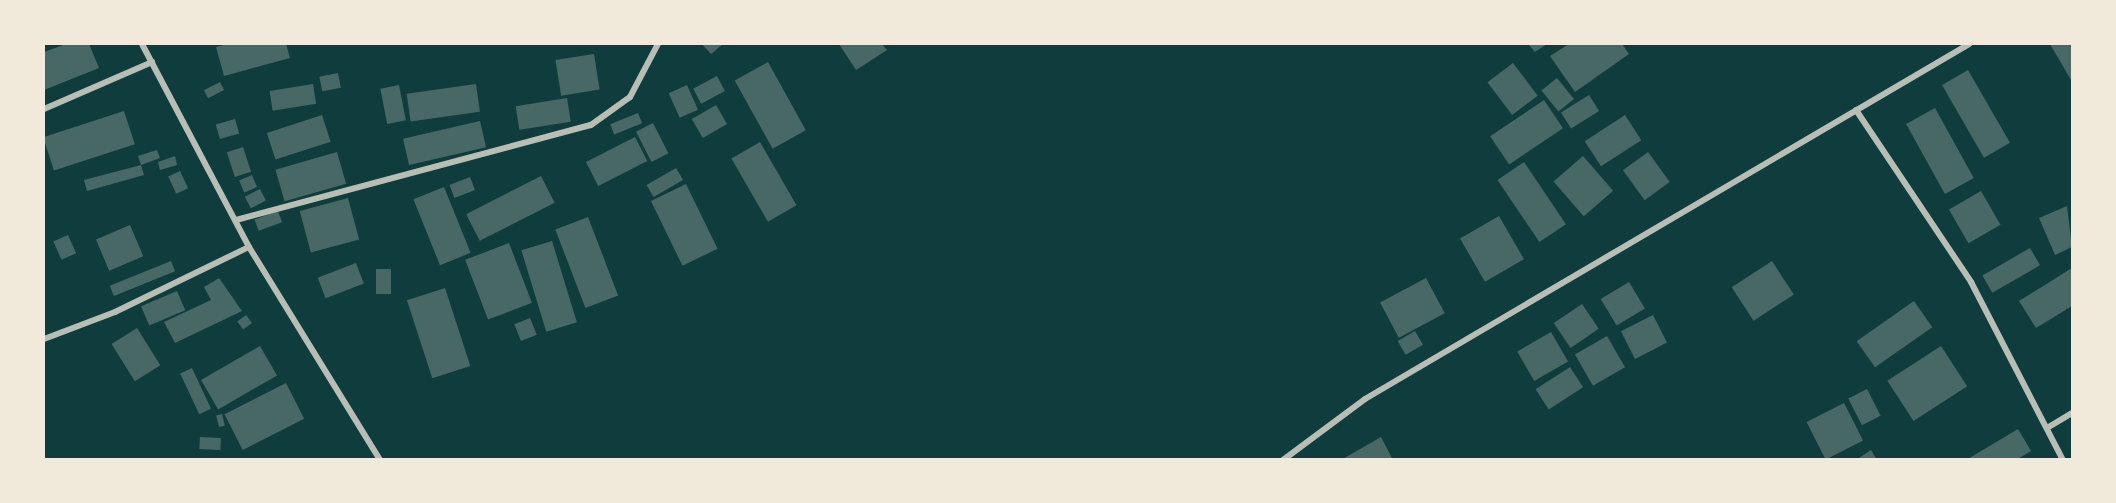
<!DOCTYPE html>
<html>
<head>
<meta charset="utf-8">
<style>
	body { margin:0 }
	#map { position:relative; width:2116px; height:503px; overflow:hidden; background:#0f3d3e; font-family:"Space Grotesk",sans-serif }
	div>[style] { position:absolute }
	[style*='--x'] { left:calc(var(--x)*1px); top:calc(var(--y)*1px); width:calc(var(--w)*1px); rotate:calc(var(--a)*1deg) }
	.building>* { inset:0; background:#486865; transform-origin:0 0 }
	.minor>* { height:6px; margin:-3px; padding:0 3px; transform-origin:3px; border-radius:3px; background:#b8beb3 }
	span { translate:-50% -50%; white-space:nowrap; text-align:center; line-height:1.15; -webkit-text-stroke:4.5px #f1e9da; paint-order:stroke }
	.frame { position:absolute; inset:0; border:45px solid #f1e9da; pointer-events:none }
</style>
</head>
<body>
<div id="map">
	<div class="building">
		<div style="clip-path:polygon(66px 44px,89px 44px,99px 68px,44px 90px,44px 52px)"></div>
		<div style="clip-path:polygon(228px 44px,286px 44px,290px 58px,224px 76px,216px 47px)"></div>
		<div style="clip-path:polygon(702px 44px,723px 44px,711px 54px)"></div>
		<div style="clip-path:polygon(839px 44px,882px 44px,887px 50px,856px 70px)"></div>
		<div style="clip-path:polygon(1528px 44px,1547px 44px,1535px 52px)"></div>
		<div style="clip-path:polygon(1569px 44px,1622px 44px,1629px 54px,1575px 92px,1550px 56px)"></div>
		<div style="clip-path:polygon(2050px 44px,2072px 44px,2072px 79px,2071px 80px)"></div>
		<div style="left:594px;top:54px;width:36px;height:39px;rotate:81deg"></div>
		<div style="left:768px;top:62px;width:78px;height:38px;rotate:61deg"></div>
		<div style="left:1513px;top:63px;width:41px;height:32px;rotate:53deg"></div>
		<div style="left:1968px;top:70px;width:84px;height:30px;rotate:60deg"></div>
		<div style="left:338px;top:73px;width:15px;height:19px;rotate:79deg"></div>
		<div style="left:717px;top:76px;width:17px;height:27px;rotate:62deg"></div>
		<div style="left:1557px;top:78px;width:27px;height:20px;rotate:51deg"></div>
		<div style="left:220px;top:82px;width:9px;height:18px;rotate:63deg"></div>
		<div style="left:313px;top:84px;width:20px;height:44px;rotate:81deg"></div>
		<div style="left:476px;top:84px;width:28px;height:70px;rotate:82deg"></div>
		<div style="left:399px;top:85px;width:36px;height:19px;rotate:79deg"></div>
		<div style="left:687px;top:85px;width:27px;height:20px;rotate:66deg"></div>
		<div style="left:1589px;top:95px;width:19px;height:33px;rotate:58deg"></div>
		<div style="left:567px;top:98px;width:24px;height:52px;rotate:81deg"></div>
		<div style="left:1544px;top:100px;width:34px;height:65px;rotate:56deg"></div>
		<div style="left:716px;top:105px;width:22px;height:28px;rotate:60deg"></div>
		<div style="left:1935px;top:108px;width:80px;height:33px;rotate:61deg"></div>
		<div style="left:124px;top:111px;width:35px;height:85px;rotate:72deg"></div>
		<div style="left:638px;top:113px;width:11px;height:30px;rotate:68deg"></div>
		<div style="left:322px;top:115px;width:28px;height:58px;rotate:72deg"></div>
		<div style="left:1625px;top:115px;width:30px;height:48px;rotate:57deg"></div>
		<div style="left:235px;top:119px;width:15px;height:20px;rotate:74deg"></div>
		<div style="left:480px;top:121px;width:27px;height:79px;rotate:77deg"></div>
		<div style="left:653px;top:123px;width:34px;height:19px;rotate:63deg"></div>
		<div style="left:635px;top:137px;width:27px;height:55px;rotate:63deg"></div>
		<div style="left:760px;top:142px;width:73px;height:33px;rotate:60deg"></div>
		<div style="left:243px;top:147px;width:26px;height:17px;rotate:72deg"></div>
		<div style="clip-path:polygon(157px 150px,160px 158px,141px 165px,144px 175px,87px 191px,84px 180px,141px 165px,138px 156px)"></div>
		<div style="left:337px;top:152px;width:33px;height:64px;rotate:74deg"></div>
		<div style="left:1648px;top:152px;width:37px;height:31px;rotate:54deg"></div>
		<div style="clip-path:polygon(175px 156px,177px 165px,160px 170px,158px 162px)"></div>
		<div style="left:1583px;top:156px;width:46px;height:39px;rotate:49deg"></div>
		<div style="left:1524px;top:162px;width:75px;height:32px;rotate:56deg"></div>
		<div style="left:676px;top:168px;width:14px;height:34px;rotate:60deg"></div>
		<div style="left:180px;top:171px;width:19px;height:13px;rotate:65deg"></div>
		<div style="left:252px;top:175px;width:13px;height:14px;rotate:67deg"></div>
		<div style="left:541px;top:176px;width:30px;height:84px;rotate:63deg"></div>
		<div style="left:470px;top:177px;width:14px;height:22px;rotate:69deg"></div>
		<div style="left:686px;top:184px;width:72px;height:39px;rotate:64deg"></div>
		<div style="left:444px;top:187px;width:71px;height:33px;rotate:68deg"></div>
		<div style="left:260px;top:189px;width:13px;height:17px;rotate:63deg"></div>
		<div style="left:1981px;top:191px;width:39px;height:37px;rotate:60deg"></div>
		<div style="left:348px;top:198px;width:43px;height:50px;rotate:75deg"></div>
		<div style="clip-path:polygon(2067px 206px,2072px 247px,2055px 255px,2039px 218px)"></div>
		<div style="left:278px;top:211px;width:12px;height:25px;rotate:70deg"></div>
		<div style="left:1499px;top:216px;width:50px;height:45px;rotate:60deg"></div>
		<div style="left:588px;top:217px;width:84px;height:35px;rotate:69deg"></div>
		<div style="left:130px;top:225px;width:34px;height:37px;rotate:67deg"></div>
		<div style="left:68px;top:235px;width:20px;height:16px;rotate:66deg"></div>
		<div style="left:552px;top:241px;width:85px;height:32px;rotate:73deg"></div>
		<div style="left:509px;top:243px;width:64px;height:47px;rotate:69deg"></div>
		<div style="left:2030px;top:248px;width:20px;height:55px;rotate:60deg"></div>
		<div style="left:171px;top:261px;width:11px;height:66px;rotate:68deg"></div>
		<div style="left:1772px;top:261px;width:40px;height:48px;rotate:57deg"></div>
		<div style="left:356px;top:263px;width:22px;height:41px;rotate:69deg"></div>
		<div style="clip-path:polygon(2072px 268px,2072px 306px,2036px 328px,2019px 301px)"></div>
		<div style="left:376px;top:269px;width:15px;height:25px"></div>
		<div style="clip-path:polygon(219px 278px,242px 311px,175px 343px,164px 322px,211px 300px,204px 287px)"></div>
		<div style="left:1426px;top:278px;width:40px;height:52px;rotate:62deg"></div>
		<div style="left:1629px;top:282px;width:31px;height:33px;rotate:59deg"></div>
		<div style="left:445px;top:288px;width:82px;height:40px;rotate:72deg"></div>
		<div style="left:177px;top:291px;width:21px;height:39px;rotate:67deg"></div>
		<div style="left:1914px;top:301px;width:32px;height:70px;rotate:55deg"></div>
		<div style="left:1582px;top:304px;width:30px;height:34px;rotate:56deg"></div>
		<div style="left:246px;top:315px;width:10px;height:11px;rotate:53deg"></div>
		<div style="left:1653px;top:315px;width:31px;height:36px;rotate:63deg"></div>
		<div style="left:530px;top:318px;width:18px;height:17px;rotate:68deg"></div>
		<div style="left:137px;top:328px;width:44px;height:30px;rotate:58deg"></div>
		<div style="left:1415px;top:331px;width:16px;height:20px;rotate:60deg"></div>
		<div style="left:1551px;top:332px;width:34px;height:39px;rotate:60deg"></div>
		<div style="left:1607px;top:336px;width:36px;height:37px;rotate:60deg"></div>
		<div style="left:260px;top:346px;width:34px;height:68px;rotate:60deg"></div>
		<div style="left:1941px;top:346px;width:48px;height:64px;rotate:57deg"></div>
		<div style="left:1570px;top:367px;width:24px;height:41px;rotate:57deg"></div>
		<div style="left:192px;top:368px;width:45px;height:13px;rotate:65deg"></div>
		<div style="left:286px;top:383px;width:40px;height:69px;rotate:63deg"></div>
		<div style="left:1867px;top:389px;width:30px;height:21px;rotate:63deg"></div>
		<div style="left:1844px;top:403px;width:42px;height:42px;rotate:63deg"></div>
		<div style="left:222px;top:414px;width:12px;height:6px;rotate:76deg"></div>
		<div style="clip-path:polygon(2018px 429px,2031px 451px,2016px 460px,1966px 460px)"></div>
		<div style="left:200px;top:437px;width:21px;height:12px;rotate:3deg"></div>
		<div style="clip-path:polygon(1381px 437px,1393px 460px,1341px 460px)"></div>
		<div style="clip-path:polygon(1871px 450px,1877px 460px,1856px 460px)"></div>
	</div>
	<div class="minor">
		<div style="--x:142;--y:44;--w:229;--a:62.2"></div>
		<div style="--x:249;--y:247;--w:250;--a:58.4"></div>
		<div style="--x:44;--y:109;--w:118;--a:-23.5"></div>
		<div style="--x:1856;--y:110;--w:207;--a:56.2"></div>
		<div style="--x:1971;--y:282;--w:200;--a:62.7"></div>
		<div style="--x:236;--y:220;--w:367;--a:-15"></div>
		<div style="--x:591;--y:125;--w:48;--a:-35.7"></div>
		<div style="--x:630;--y:97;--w:60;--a:-62.2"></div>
		<div style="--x:44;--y:339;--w:76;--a:-20.8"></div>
		<div style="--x:115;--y:312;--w:149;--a:-25.9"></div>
		<div style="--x:2047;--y:428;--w:29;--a:-31"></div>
		<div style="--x:1283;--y:460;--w:102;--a:-36.6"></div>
		<div style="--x:1365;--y:399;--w:701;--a:-30.44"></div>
	</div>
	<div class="frame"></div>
</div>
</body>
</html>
